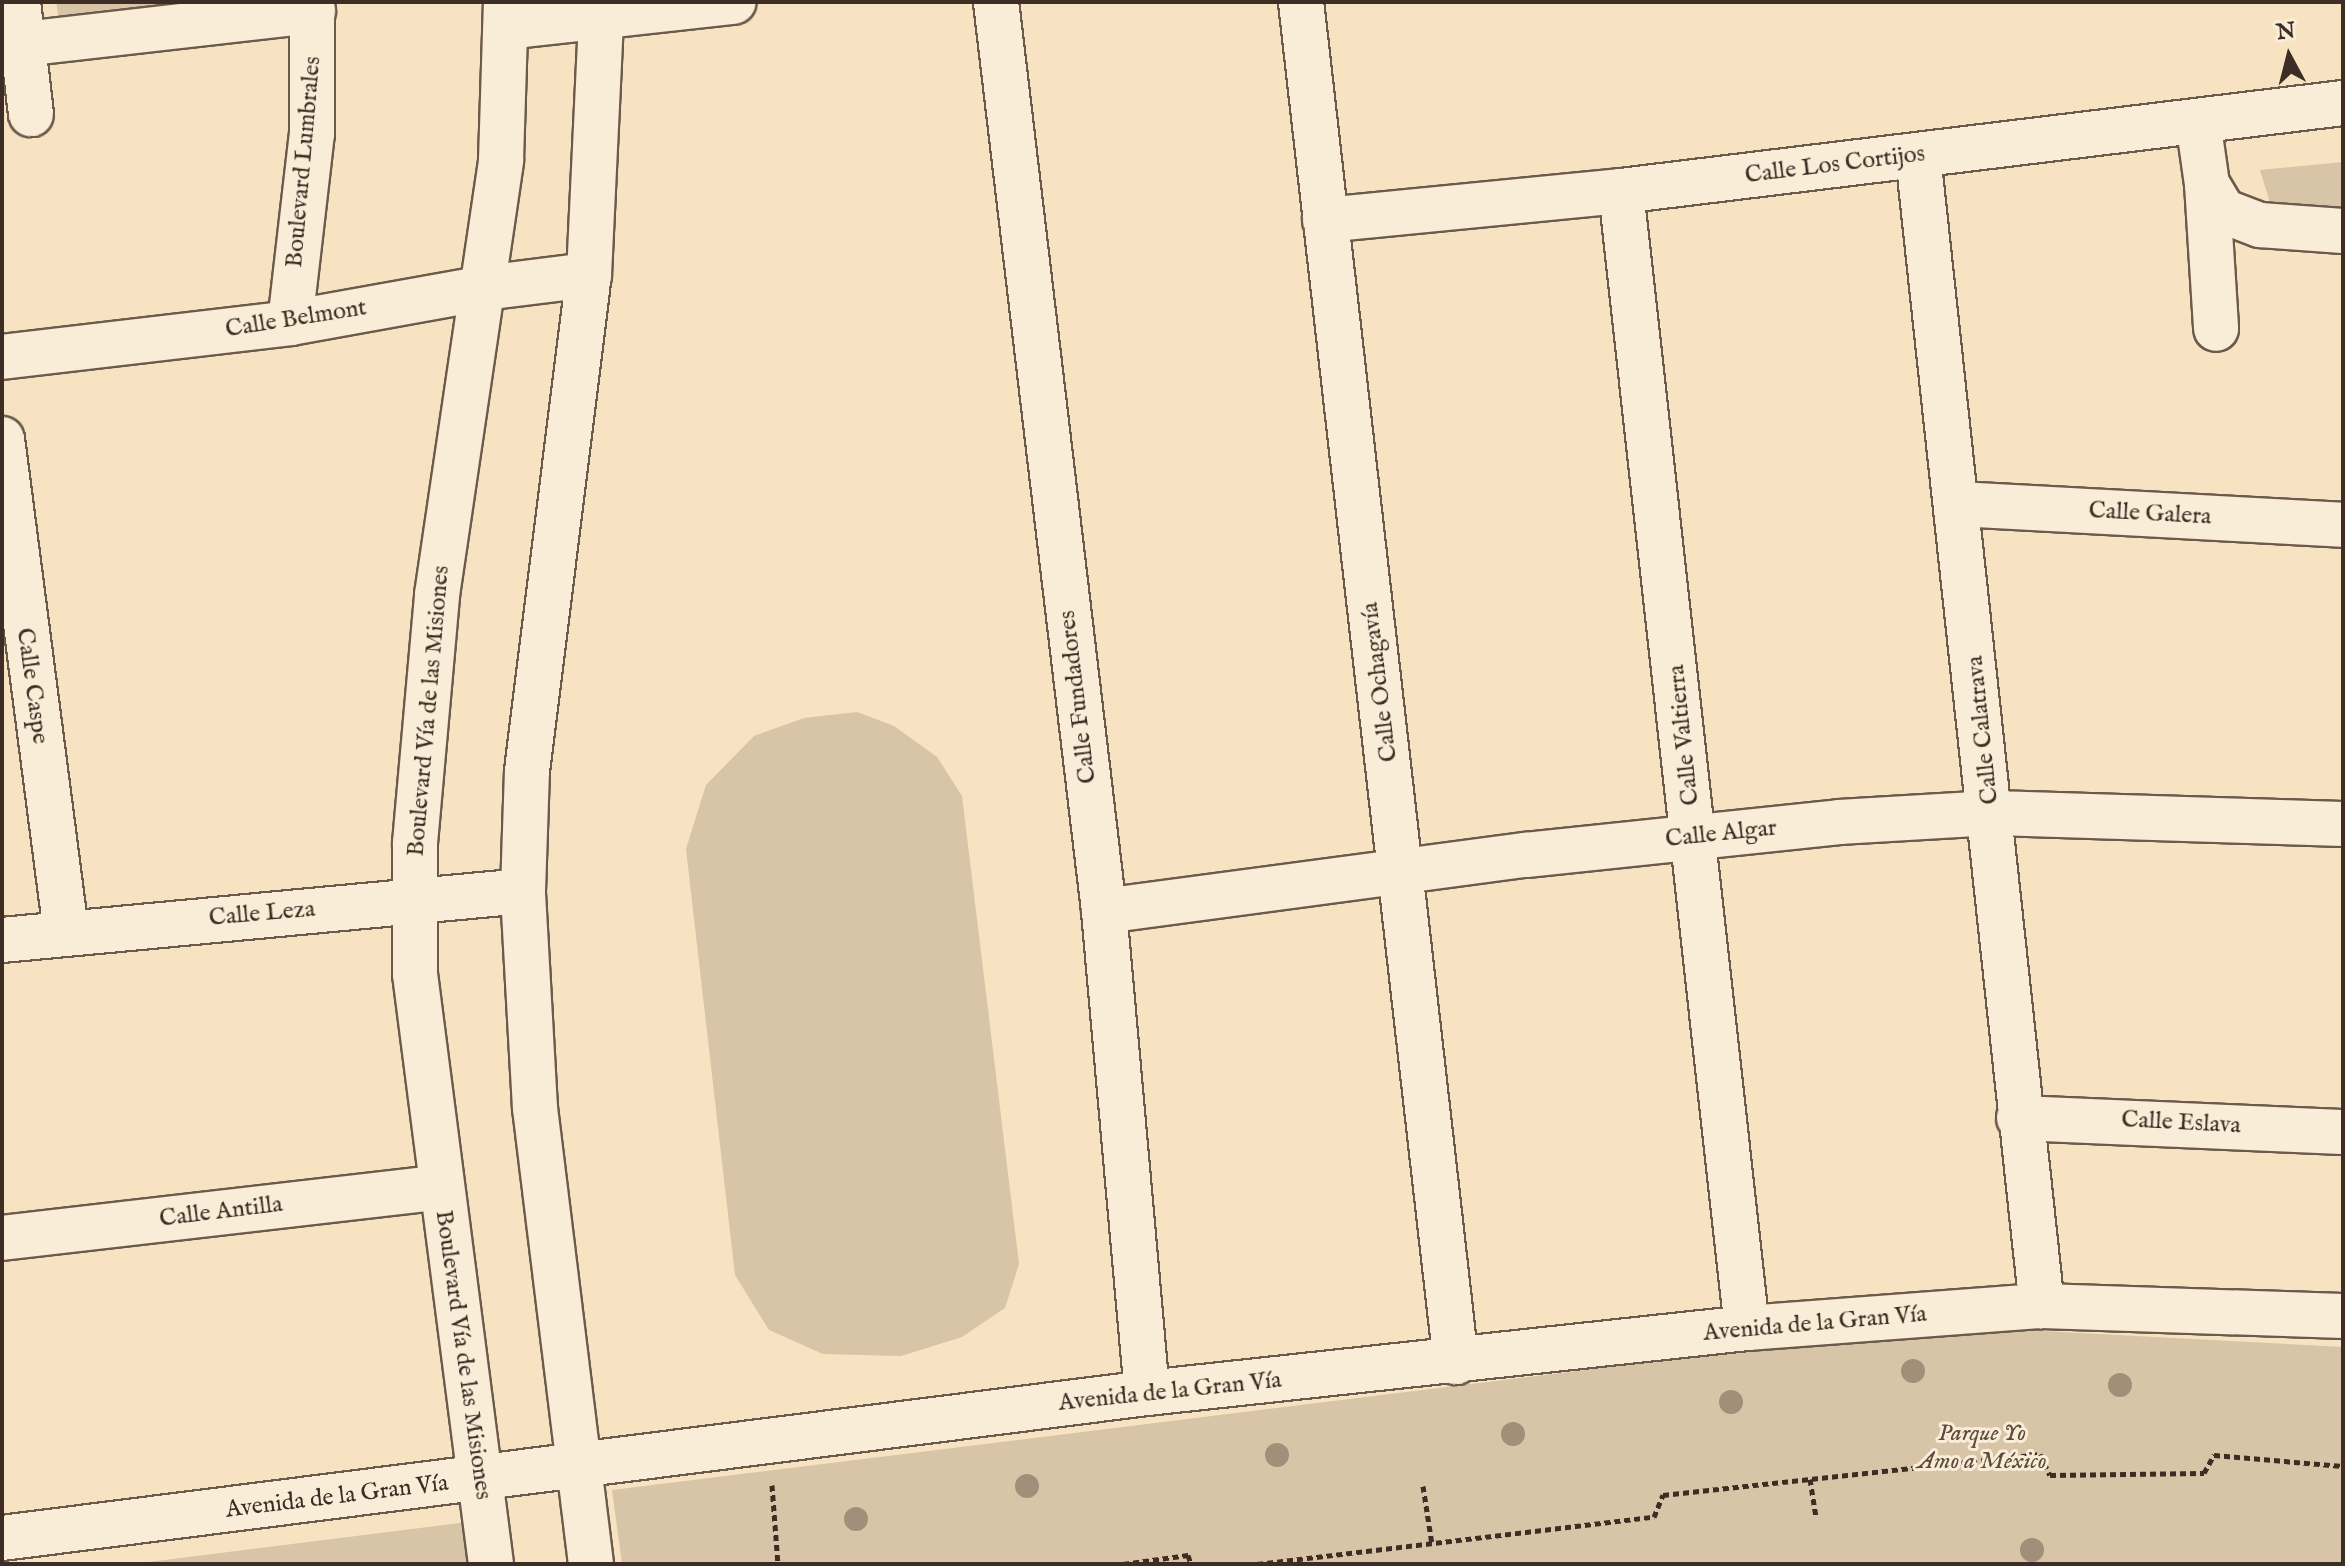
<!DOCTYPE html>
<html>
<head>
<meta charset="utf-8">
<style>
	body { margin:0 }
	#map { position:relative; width:2345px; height:1566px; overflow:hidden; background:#f7e3c1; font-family:"IM FELL English",serif }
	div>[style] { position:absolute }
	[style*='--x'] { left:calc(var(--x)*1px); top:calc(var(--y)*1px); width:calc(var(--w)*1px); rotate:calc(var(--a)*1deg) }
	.green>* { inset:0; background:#d8c4a6 }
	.path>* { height:5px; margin-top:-2.5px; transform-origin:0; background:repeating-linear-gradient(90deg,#3e2d25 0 6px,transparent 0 10px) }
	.roads { filter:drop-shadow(2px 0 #6c5a4c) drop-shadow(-2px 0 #6c5a4c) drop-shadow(0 2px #6c5a4c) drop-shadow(0 -2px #6c5a4c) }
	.minor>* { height:44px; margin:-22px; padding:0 22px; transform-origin:22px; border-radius:22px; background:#faedd7 }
	.trees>* { width:24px; height:24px; margin:-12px; border-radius:50%; background:#a28f7a }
	span { translate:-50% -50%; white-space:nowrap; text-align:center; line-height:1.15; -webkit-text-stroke:6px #faedd7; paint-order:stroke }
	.street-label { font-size:24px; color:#3e2d25 }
	.park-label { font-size:24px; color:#5d4b3f; font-style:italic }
	.frame { position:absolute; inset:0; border:4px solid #3e2d25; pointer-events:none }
	.north { position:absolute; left:2249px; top:16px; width:80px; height:80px; -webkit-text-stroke:6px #faedd7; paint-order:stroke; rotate:353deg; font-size:22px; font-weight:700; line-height:32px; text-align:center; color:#3e2d25 }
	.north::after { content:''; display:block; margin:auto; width:28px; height:36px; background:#3e2d25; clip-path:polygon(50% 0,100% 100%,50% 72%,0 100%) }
</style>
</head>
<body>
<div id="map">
	<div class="green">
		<div style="clip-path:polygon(56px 2px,244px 2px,60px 26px)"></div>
		<div style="clip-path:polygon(2343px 162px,2343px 215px,2273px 212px,2260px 170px)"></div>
		<div style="clip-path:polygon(857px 712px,894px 726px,937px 757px,962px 796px,1019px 1264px,1005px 1308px,962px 1337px,901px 1356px,823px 1354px,769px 1330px,735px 1275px,686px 849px,706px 785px,754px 736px,804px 718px)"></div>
		<div style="clip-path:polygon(2042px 1331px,2343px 1347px,2343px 1564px,622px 1564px,612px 1490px,1885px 1333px)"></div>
		<div style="clip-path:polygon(476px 1521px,481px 1564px,133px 1564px)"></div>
	</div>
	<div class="path">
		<div style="--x:1810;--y:1479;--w:38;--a:81"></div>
		<div style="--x:772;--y:1485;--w:79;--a:85.7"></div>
		<div style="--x:1423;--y:1486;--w:59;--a:81.2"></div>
		<div style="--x:1123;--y:1564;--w:66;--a:-7.9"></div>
		<div style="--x:1188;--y:1555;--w:9;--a:72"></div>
		<div style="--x:1257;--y:1564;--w:400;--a:-6.8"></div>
		<div style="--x:1654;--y:1517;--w:24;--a:-68"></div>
		<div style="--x:1663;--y:1495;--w:379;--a:-6.2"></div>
		<div style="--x:2040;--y:1454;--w:23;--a:65"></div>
		<div style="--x:2050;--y:1475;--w:154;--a:-0.7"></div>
		<div style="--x:2204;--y:1473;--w:21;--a:-61"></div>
		<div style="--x:2214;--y:1455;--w:129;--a:4.9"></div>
	</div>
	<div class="roads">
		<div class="minor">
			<div style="--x:18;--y:2;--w:113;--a:83.4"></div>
			<div style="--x:996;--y:2;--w:915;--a:83.22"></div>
			<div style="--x:1104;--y:911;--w:484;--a:84.9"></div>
			<div style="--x:1301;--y:2;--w:1369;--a:83.5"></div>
			<div style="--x:506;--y:27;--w:229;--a:-6.3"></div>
			<div style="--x:23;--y:44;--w:292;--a:-6.5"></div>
			<div style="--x:2198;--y:121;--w:64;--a:81.9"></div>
			<div style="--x:2207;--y:184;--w:31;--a:59"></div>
			<div style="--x:2223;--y:211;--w:40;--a:21"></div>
			<div style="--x:2260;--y:225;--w:83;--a:4.1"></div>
			<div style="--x:1918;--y:156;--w:1157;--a:83.85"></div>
			<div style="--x:2207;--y:184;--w:145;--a:86.4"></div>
			<div style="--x:1621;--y:191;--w:1144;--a:83.68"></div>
			<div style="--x:1325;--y:220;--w:297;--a:-5.6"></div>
			<div style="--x:1621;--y:191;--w:727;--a:-6.95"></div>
			<div style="--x:290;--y:323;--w:190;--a:-83.4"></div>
			<div style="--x:312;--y:134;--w:132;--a:-90"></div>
			<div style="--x:2;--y:357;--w:290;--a:-6.7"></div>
			<div style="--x:290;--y:323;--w:197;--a:-10.2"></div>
			<div style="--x:484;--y:288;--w:106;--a:-7.1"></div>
			<div style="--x:2;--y:439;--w:497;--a:82.6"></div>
			<div style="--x:1957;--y:504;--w:387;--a:3.1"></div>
			<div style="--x:1104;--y:911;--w:426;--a:-7.6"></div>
			<div style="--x:1526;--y:855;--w:315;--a:-6"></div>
			<div style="--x:1839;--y:822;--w:153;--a:-3.4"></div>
			<div style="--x:1992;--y:813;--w:351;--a:1.8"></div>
			<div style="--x:2;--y:940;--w:523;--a:-5.37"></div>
			<div style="--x:2019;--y:1118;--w:324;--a:2.5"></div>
			<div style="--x:2;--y:1238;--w:441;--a:-6.6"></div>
			<div style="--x:2;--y:1538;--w:1154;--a:-7.22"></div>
			<div style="--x:1147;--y:1393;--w:604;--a:-6.18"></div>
			<div style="--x:1747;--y:1328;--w:296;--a:-4.3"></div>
			<div style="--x:2042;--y:1306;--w:301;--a:1.9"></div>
			<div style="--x:491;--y:1564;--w:595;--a:-97.34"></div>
			<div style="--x:415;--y:974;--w:131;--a:-90"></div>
			<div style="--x:415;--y:843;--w:249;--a:-84.9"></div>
			<div style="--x:437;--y:595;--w:440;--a:-81.6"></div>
			<div style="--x:501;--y:160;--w:158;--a:-88.2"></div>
			<div style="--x:591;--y:1564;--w:459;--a:-97"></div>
			<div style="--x:535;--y:1108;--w:217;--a:-93.2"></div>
			<div style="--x:523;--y:891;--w:120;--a:-88.1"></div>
			<div style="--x:527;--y:771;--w:500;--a:-82.9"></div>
			<div style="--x:589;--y:275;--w:273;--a:-87.3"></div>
		</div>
	</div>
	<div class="trees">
		<div style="left:1913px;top:1371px"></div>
		<div style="left:2120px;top:1385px"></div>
		<div style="left:1731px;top:1402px"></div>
		<div style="left:1513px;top:1434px"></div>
		<div style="left:1277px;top:1455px"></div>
		<div style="left:1027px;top:1486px"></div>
		<div style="left:856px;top:1519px"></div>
		<div style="left:2032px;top:1550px"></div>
	</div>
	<div class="street-label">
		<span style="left:304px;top:162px;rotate:-85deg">Boulevard Lumbrales</span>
		<span style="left:1835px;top:165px;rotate:-7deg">Calle Los Cortijos</span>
		<span style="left:296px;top:319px;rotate:-9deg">Calle Belmont</span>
		<span style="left:2150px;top:514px;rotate:3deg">Calle Galera</span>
		<span style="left:1380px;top:682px;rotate:-97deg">Calle Ochagavía</span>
		<span style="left:32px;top:686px;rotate:82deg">Calle Caspe</span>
		<span style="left:1078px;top:697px;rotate:-97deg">Calle Fundadores</span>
		<span style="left:429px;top:711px;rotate:-85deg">Boulevard Vía de las Misiones</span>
		<span style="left:1983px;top:730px;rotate:-96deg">Calle Calatrava</span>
		<span style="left:1684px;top:735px;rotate:-96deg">Calle Valtierra</span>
		<span style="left:1721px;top:834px;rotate:-6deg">Calle Algar</span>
		<span style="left:262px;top:914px;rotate:-5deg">Calle Leza</span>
		<span style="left:2181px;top:1123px;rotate:3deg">Calle Eslava</span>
		<span style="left:221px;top:1212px;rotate:-7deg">Calle Antilla</span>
		<span style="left:1815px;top:1324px;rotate:-5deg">Avenida de la Gran Vía</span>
		<span style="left:463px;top:1355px;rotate:82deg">Boulevard Vía de las Misiones</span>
		<span style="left:1170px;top:1392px;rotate:-6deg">Avenida de la Gran Vía</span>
		<span style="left:337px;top:1497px;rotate:-7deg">Avenida de la Gran Vía</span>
	</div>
	<div class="park-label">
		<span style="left:1982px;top:1448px">Parque Yo<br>Amo a México</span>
	</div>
	<div class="frame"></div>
	<div class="north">N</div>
</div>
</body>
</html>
